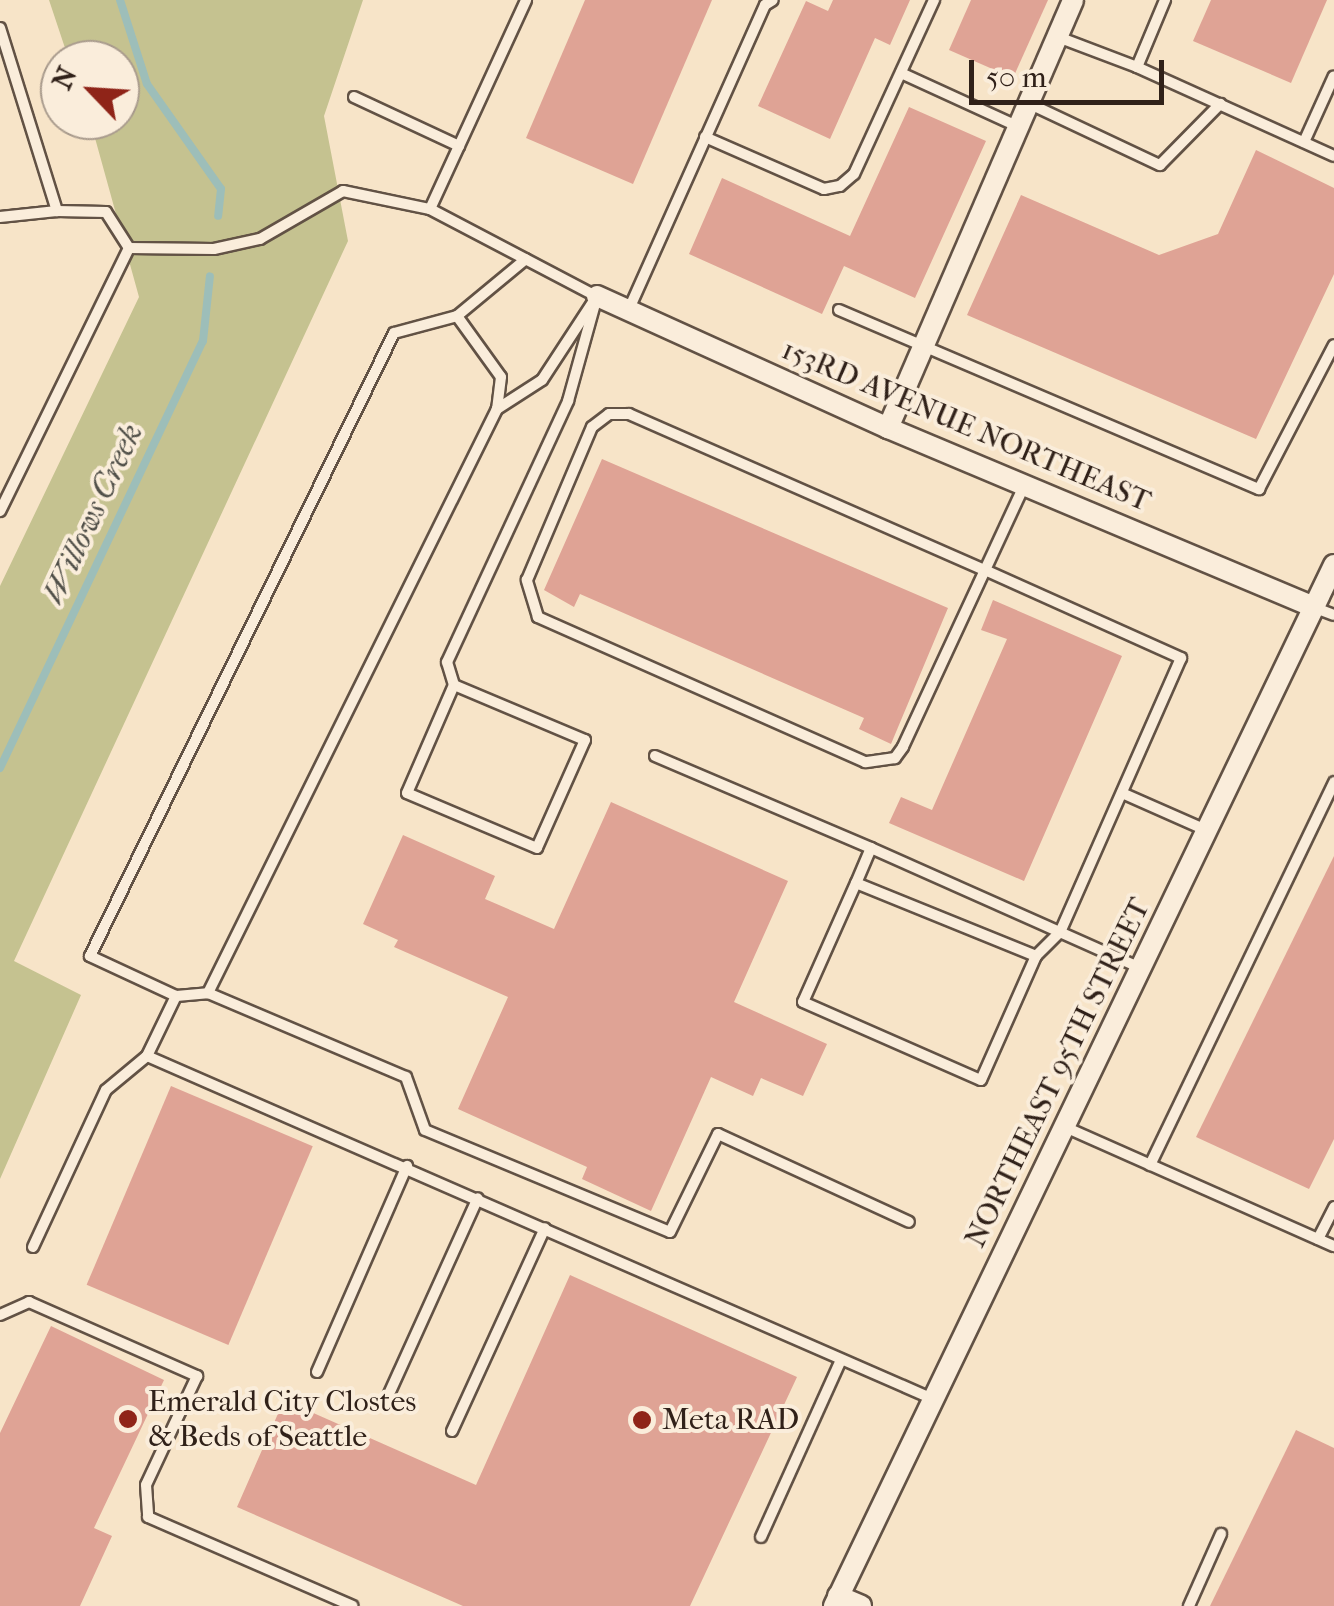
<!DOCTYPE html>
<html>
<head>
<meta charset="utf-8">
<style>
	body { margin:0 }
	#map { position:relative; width:1334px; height:1606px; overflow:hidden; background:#f7e4c8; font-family:"IM FELL French Canon",serif }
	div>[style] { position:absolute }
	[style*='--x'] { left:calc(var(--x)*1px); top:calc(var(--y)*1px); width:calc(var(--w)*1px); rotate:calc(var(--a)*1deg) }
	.green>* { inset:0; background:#c5c290 }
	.stream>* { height:8px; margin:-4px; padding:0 4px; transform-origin:4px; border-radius:4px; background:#9dbeb9 }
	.building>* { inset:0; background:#dfa395; transform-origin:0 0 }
	.roads { filter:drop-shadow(2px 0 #625245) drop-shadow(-2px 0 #625245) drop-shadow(0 2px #625245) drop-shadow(0 -2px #625245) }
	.service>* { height:10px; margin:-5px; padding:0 5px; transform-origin:5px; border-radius:5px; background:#faeddb }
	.minor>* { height:20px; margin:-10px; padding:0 10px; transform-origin:10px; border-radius:10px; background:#faeddb }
	.dots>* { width:28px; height:28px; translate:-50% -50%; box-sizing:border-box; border:5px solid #faeddb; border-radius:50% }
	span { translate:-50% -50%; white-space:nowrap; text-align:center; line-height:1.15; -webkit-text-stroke:8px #faeddb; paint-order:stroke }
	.street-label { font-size:30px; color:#302119 }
	.poi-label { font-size:30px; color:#302119 }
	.left { translate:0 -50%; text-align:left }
	.water-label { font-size:32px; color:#515049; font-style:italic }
	.north { position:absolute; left:40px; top:40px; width:100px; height:100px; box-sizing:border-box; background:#faeddb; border:2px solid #a99b8d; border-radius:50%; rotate:295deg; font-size:28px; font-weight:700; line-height:40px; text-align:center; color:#302119 }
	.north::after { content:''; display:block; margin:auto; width:35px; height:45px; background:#8f2418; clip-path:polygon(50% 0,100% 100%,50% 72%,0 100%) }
	.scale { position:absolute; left:969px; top:60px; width:195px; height:45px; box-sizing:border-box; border:5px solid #302119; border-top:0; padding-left:12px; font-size:30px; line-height:35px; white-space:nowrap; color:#302119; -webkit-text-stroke:8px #faeddb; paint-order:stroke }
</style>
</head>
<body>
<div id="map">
	<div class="green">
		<div style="clip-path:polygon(49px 0,363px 0,324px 116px,348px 241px,14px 961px,81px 995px,0 1179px,0 586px,139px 297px,90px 120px,120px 120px,120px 60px,69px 60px)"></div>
	</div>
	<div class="stream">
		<div style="--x:120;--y:0;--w:88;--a:72.2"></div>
		<div style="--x:147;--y:84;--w:128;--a:54.8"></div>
		<div style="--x:221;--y:189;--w:27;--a:96"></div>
		<div style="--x:0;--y:768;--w:473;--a:-64.6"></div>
		<div style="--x:203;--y:341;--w:65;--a:-83.9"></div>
	</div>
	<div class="building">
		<div style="clip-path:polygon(585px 0,712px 0,633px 184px,526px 138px)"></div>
		<div style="clip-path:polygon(833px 0,910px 0,890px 45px,875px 38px,830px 139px,758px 106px,806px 1px,828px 11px)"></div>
		<div style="clip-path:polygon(971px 0,1048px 0,1013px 78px,949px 50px)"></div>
		<div style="clip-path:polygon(1211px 0,1327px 0,1291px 83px,1193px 41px)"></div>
		<div style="clip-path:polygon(909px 107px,986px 141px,915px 298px,844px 266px,822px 314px,689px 254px,722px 178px,850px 236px)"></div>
		<div style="clip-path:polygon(1256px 150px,1334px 188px,1334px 274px,1256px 439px,967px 315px,1021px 195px,1159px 255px,1218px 234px)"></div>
		<div style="clip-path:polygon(602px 459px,948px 608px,891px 744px,859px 729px,864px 718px,580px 594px,574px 607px,544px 590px)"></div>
		<div style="clip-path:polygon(993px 600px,1122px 656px,1024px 881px,889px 823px,901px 797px,932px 810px,1007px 639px,981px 630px)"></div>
		<div style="clip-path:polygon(611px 802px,788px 881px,734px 1002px,827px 1044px,803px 1096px,761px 1078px,753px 1096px,711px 1077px,651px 1211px,582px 1179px,587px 1167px,458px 1109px,508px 997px,394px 947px,398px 940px,363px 924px,403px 835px,495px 876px,485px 899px,554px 929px)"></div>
		<div style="clip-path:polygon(1334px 856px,1334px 1139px,1309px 1189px,1196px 1137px)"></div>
		<div style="left:171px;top:1086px;width:154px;height:216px;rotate:23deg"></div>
		<div style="clip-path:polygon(570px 1275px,797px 1377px,690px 1606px,463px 1606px,237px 1507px,284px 1400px,476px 1485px)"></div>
		<div style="clip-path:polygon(51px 1326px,164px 1380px,94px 1528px,112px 1536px,80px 1606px,0 1606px,0 1433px)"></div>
		<div style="clip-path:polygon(1296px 1430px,1334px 1448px,1334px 1606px,1210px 1606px)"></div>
	</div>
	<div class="roads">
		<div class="service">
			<div style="--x:0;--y:28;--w:192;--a:72.7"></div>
			<div style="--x:57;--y:211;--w:49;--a:1.2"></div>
			<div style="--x:106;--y:212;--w:43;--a:57.4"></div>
			<div style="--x:129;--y:248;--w:293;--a:116.1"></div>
			<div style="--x:1058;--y:37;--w:85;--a:20.8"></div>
			<div style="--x:1137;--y:67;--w:73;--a:-67.3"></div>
			<div style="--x:1137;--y:67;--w:216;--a:24.3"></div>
			<div style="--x:901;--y:73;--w:128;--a:24.6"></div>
			<div style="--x:354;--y:97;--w:116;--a:25"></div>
			<div style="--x:1028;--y:103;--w:146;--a:25.2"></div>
			<div style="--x:1160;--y:165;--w:86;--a:-45.5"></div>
			<div style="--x:705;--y:137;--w:130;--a:23.6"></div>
			<div style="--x:824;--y:189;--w:16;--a:-11"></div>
			<div style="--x:840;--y:186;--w:18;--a:-41"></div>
			<div style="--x:854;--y:174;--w:192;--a:-65.3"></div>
			<div style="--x:1304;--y:142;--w:72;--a:-65.6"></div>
			<div style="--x:430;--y:209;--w:230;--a:-65.3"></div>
			<div style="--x:0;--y:217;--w:57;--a:-6"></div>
			<div style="--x:129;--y:248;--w:85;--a:0.7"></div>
			<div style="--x:214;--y:249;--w:47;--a:-12.3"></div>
			<div style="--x:260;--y:239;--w:96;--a:-30"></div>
			<div style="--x:343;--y:191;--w:89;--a:11.7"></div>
			<div style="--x:430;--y:209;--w:187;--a:27.7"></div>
			<div style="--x:597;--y:296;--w:100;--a:123.2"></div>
			<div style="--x:542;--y:380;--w:54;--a:147.2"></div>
			<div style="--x:497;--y:409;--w:652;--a:116.33"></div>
			<div style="--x:208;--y:993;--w:215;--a:23"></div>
			<div style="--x:406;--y:1077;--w:56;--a:70.3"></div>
			<div style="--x:425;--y:1130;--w:265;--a:22.6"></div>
			<div style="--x:670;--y:1232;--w:109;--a:-63.9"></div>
			<div style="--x:718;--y:1134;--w:210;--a:24.7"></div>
			<div style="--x:629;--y:309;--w:333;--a:-65.9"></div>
			<div style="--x:765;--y:5;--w:9;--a:-32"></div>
			<div style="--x:839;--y:310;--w:457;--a:23.1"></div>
			<div style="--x:1259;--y:489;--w:162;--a:-62.5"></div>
			<div style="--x:457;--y:316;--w:89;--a:-39.6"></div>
			<div style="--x:1024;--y:486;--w:93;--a:114.9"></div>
			<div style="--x:985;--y:570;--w:195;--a:114.9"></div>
			<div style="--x:903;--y:747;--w:14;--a:126"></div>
			<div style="--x:895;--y:758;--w:30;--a:172"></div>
			<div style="--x:865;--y:762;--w:358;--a:-156.1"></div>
			<div style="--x:538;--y:617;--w:39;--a:-107"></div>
			<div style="--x:527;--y:580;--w:166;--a:-67"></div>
			<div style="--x:592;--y:427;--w:21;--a:-37"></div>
			<div style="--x:609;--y:414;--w:20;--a:0"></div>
			<div style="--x:629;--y:414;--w:389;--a:23.7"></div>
			<div style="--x:985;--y:570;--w:215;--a:24.2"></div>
			<div style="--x:1181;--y:658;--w:300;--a:113.8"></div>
			<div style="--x:1060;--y:932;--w:34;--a:135"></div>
			<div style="--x:1036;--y:956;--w:194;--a:-157.9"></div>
			<div style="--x:856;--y:883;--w:130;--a:114"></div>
			<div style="--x:803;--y:1002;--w:194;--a:23.7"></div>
			<div style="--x:981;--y:1080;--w:136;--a:-66.1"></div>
			<div style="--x:1313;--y:607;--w:22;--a:21"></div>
			<div style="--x:454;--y:685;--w:142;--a:22.8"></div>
			<div style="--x:585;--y:740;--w:118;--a:114"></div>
			<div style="--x:537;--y:848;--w:141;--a:-157.1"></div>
			<div style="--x:407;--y:793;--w:118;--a:-66.5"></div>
			<div style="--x:454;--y:685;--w:24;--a:-107"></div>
			<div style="--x:447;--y:662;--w:288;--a:-65.1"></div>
			<div style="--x:568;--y:401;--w:98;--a:-74.5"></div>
			<div style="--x:655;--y:756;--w:235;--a:23.1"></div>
			<div style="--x:871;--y:848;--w:38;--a:113"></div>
			<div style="--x:1122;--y:793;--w:92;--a:23.8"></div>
			<div style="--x:871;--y:848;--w:295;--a:24"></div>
			<div style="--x:176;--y:996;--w:32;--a:-5"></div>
			<div style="--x:147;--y:1056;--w:858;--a:23.58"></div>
			<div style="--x:1065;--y:1127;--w:294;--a:23.9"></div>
			<div style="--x:1150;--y:1165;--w:425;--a:-64.3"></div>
			<div style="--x:1318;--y:1239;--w:36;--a:-63"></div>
			<div style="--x:33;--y:1247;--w:173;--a:-65.1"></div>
			<div style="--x:106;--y:1090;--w:53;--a:-39.7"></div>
			<div style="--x:147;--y:1056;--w:67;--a:-64.2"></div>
			<div style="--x:176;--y:996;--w:95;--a:-155.1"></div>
			<div style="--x:90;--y:956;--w:693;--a:-63.99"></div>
			<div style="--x:394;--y:333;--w:65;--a:-15.1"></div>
			<div style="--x:457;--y:316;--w:75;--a:54.2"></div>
			<div style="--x:501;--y:377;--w:32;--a:97"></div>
			<div style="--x:0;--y:1315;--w:32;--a:-24"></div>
			<div style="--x:29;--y:1302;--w:184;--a:23.8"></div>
			<div style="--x:197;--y:1376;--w:120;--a:115.1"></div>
			<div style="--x:146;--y:1485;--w:32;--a:86"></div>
			<div style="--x:148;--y:1517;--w:223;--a:23.5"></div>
			<div style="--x:317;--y:1372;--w:225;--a:-66.4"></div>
			<div style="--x:388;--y:1396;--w:217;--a:-65.6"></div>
			<div style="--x:452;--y:1431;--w:223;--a:-65.4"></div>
			<div style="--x:761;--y:1537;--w:192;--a:-65.7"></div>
			<div style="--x:1189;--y:1606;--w:79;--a:-66"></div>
		</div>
		<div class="minor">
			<div style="--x:597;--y:296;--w:320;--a:24.4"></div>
			<div style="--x:888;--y:428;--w:461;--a:22.8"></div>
			<div style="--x:888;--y:428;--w:466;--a:-66.6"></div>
			<div style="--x:838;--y:1596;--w:25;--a:23"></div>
			<div style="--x:834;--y:1606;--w:1155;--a:-64.34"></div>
		</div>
	</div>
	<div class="dots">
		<div style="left:128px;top:1419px;background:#8f2418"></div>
		<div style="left:642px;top:1420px;background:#8f2418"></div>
	</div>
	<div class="street-label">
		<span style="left:966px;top:426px;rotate:23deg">153RD AVENUE NORTHEAST</span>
		<span style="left:1058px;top:1073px;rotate:-64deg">NORTHEAST 95TH STREET</span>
	</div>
	<div class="poi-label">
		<span class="left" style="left:148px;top:1419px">Emerald City Clostes<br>&amp; Beds of Seattle</span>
		<span class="left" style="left:662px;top:1420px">Meta RAD</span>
	</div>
	<div class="water-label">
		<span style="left:93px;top:514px;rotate:-65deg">Willows Creek</span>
	</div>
	<div class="north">N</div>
	<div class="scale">50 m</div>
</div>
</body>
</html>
